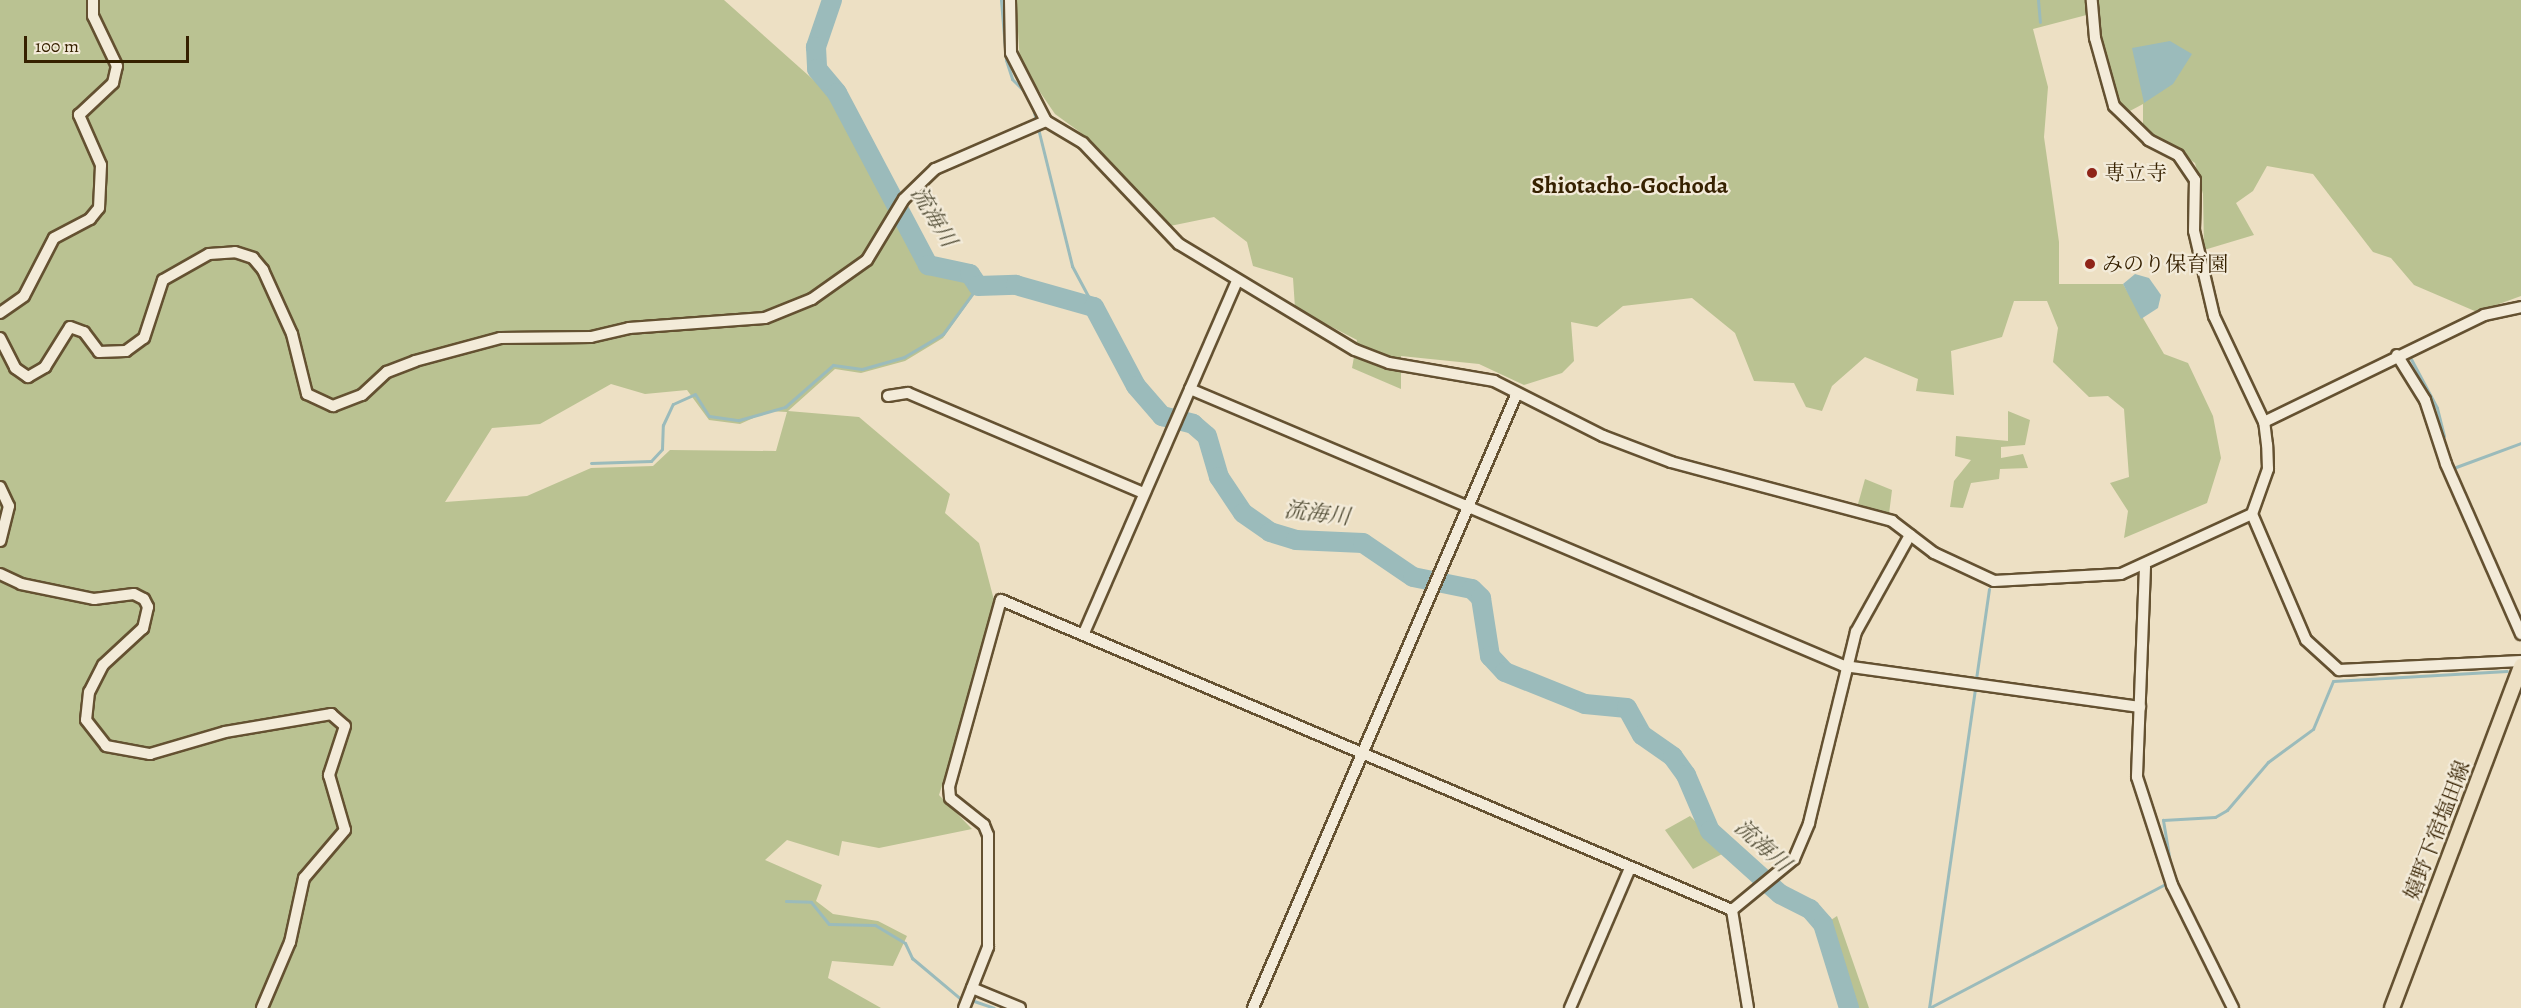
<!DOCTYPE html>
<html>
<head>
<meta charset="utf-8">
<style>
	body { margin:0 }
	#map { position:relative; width:2521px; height:1008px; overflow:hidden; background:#ede0c4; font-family:Alegreya,"Noto Serif JP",serif }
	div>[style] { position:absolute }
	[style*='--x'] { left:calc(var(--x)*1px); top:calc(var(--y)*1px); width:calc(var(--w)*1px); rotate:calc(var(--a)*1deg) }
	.green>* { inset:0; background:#bac292 }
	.water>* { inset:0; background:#9bbbbb }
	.stream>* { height:3px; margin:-1.5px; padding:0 1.5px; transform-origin:1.5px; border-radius:1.5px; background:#9bbbbb }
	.river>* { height:20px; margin:-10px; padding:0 10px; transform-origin:10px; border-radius:10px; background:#9bbbbb }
	.roads { filter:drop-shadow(2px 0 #645131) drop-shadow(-2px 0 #645131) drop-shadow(0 2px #645131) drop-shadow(0 -2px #645131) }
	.minor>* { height:10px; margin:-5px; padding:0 5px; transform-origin:5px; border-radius:5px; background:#f3ebd9 }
	.major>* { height:14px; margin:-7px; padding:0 7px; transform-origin:7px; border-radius:7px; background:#ede0c4 }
	.dots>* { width:16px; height:16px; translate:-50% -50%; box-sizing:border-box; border:3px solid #f3ebd9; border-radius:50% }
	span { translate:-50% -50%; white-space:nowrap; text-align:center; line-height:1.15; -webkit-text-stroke:4.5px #f3ebd9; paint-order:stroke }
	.poi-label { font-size:21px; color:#362100 }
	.left { translate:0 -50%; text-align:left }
	.street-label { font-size:21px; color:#362100 }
	.water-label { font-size:22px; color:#544f38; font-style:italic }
	.quarter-label { font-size:24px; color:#362100; font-weight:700 }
	.scale { position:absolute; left:24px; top:36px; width:165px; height:27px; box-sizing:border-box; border:3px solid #362100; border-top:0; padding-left:8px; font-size:18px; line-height:21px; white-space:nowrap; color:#362100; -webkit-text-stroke:4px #f3ebd9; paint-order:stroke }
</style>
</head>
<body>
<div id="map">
	<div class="green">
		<div style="clip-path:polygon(evenodd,0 0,724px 0,836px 100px,923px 268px,968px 277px,975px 293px,943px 338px,905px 361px,861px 373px,835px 369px,788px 411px,859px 417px,950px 494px,945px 513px,979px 543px,994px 600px,986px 652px,939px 795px,972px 829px,879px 848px,842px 841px,839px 856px,787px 840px,765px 860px,822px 885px,816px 901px,833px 914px,878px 921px,907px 936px,893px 966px,832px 961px,828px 978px,881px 1008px,0 1008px,0 0,611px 384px,645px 394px,687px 390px,709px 420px,740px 424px,769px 411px,787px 412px,776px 451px,670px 450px,653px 466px,591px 468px,527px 496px,445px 502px,492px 428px,540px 424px,611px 384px)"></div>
		<div style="clip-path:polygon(1016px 0,2521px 0,2521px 296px,2477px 312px,2414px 285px,2391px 258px,2373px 252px,2313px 174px,2267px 166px,2253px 191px,2236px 203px,2254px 235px,2204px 250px,2203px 194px,2195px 163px,2143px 129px,2143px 104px,2128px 112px,2112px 100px,2098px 12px,2033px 29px,2048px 87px,2044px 137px,2059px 242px,2059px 284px,2123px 284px,2164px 354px,2188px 363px,2213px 416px,2221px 458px,2207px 503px,2124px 538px,2128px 511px,2110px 483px,2129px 477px,2124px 409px,2108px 396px,2089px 397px,2053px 362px,2058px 328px,2047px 301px,2014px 301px,2002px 337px,1951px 351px,1954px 395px,1916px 391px,1918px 379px,1865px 357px,1832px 386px,1822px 411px,1806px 407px,1794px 383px,1754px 381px,1735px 333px,1692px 298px,1623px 306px,1597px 327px,1571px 322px,1574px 361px,1562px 373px,1524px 385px,1479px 364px,1401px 356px,1401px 389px,1352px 368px,1357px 340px,1295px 308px,1293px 278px,1253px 266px,1247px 242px,1214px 217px,1170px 226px,1088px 138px,1055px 114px,1020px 63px)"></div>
		<div style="clip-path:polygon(2008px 411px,2030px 420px,2025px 445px,2001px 447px,2001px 458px,2023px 454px,2028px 468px,2000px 469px,1999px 479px,1971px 483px,1963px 508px,1950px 507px,1954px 481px,1971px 460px,1955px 456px,1956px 436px,2008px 441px)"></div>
		<div style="clip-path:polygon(1865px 479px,1892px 490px,1889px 514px,1858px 504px)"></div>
		<div style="clip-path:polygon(1690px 816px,1726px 852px,1693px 869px,1665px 830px)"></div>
		<div style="clip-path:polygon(1837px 916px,1869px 1008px,1853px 1008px,1828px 922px)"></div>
	</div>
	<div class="water">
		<div style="clip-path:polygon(2170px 41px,2192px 54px,2173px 84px,2144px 103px,2132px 48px)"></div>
		<div style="clip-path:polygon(2135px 274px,2149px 278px,2161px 295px,2158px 308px,2141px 319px,2123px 284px)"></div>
	</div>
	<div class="stream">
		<div style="--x:1001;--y:0;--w:60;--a:85.2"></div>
		<div style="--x:1006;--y:60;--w:20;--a:72"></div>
		<div style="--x:1012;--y:79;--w:20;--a:45"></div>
		<div style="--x:2038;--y:0;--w:22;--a:85"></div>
		<div style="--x:1032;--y:104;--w:167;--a:76.1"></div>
		<div style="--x:1072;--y:266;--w:47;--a:61.8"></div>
		<div style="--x:2411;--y:359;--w:55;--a:62"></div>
		<div style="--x:2437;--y:408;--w:29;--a:76"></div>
		<div style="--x:591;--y:463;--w:60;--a:-1.9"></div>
		<div style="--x:651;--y:461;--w:16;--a:-47"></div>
		<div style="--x:662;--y:449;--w:24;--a:-88"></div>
		<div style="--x:663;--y:425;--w:23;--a:-65"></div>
		<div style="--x:673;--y:404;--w:24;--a:-24"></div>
		<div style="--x:695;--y:394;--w:26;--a:58"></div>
		<div style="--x:709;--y:416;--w:30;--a:8"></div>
		<div style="--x:739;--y:420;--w:48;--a:-15.8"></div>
		<div style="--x:785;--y:407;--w:64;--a:-41.2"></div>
		<div style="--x:833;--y:365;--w:29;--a:8"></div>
		<div style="--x:862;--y:369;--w:44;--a:-15.9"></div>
		<div style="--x:904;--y:357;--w:45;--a:-30.5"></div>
		<div style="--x:943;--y:334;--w:59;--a:-53.9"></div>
		<div style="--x:2456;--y:467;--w:69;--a:-20.3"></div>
		<div style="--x:1976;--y:679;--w:91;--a:-81.8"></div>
		<div style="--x:2173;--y:880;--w:61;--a:-99.5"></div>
		<div style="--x:2163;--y:820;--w:52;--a:-3.3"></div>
		<div style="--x:2215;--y:817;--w:14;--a:-30"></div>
		<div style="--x:2227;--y:810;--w:63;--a:-49.5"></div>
		<div style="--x:2268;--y:762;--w:56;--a:-36.3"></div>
		<div style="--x:2313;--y:729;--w:52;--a:-67.4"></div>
		<div style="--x:2333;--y:681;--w:174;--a:-3.3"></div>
		<div style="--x:786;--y:901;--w:25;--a:2"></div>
		<div style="--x:811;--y:902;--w:28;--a:51"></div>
		<div style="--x:829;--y:924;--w:46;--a:1.2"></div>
		<div style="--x:875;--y:925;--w:35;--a:31"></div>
		<div style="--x:905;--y:943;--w:17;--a:65"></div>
		<div style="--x:912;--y:958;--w:65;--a:40"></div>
		<div style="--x:974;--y:1001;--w:21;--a:19"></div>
		<div style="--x:1929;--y:1008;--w:269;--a:-27.7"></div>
		<div style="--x:1929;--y:1008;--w:322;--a:-81.8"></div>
	</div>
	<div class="river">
		<div style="--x:832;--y:0;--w:50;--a:108.8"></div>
		<div style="--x:816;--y:47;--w:22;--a:87"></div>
		<div style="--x:817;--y:69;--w:31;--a:50"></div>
		<div style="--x:837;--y:93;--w:195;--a:62.1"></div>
		<div style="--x:928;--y:265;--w:43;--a:12.1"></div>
		<div style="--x:970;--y:274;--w:14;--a:56"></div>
		<div style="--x:978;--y:286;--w:38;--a:-2"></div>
		<div style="--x:1016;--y:285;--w:81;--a:15.8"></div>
		<div style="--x:1094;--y:307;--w:89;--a:62"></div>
		<div style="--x:1136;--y:386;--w:40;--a:49"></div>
		<div style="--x:1162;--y:416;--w:32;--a:14"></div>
		<div style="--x:1193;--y:424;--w:18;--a:41"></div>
		<div style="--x:1207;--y:436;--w:43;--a:73.7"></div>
		<div style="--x:1219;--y:477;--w:43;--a:56.3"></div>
		<div style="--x:1243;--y:513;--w:33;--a:35"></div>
		<div style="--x:1270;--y:532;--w:27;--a:17"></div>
		<div style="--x:1296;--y:540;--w:67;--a:2.6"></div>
		<div style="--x:1363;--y:543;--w:60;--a:34.2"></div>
		<div style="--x:1413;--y:577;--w:60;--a:11.5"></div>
		<div style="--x:1472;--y:589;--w:13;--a:45"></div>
		<div style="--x:1481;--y:598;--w:59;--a:81.2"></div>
		<div style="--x:1490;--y:656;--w:22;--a:47"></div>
		<div style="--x:1505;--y:672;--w:86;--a:21.8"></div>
		<div style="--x:1585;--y:704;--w:42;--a:5.4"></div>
		<div style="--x:1627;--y:708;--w:31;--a:61"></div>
		<div style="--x:1642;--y:735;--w:38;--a:35"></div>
		<div style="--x:1673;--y:757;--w:22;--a:54"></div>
		<div style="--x:1686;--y:775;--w:61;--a:66.8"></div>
		<div style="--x:1710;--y:831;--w:94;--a:42"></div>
		<div style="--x:1780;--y:894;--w:34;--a:27"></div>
		<div style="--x:1810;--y:909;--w:20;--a:49"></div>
		<div style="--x:1823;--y:924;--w:88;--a:72.8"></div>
	</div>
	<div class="roads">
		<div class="minor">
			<div style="--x:1010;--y:0;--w:53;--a:88.9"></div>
			<div style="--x:1011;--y:53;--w:76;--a:62.8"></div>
			<div style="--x:0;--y:313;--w:29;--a:-35"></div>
			<div style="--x:24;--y:296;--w:65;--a:-62.7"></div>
			<div style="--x:54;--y:238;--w:41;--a:-27.8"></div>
			<div style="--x:90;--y:219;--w:14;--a:-51"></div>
			<div style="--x:99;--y:208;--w:43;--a:-87.3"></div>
			<div style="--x:101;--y:165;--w:55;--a:-113.7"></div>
			<div style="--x:79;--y:115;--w:47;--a:-43.3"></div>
			<div style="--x:113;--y:83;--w:17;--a:-77"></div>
			<div style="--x:117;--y:66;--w:55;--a:-115.6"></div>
			<div style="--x:93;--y:16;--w:16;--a:-90"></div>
			<div style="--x:0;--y:338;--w:34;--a:63"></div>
			<div style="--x:15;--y:368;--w:16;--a:35"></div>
			<div style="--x:28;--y:377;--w:20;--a:-30"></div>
			<div style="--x:45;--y:367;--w:47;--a:-58"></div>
			<div style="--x:70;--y:327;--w:15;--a:20"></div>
			<div style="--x:84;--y:332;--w:25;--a:53"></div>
			<div style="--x:99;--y:352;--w:27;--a:-2"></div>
			<div style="--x:126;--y:351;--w:22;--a:-36"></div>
			<div style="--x:144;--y:338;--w:61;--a:-71.9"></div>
			<div style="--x:163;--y:280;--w:53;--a:-29.5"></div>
			<div style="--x:209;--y:254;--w:26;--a:-4"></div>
			<div style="--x:235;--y:252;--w:19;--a:18"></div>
			<div style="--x:253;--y:258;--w:16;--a:50"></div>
			<div style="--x:263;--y:270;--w:70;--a:65.6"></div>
			<div style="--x:292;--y:334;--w:62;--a:76"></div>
			<div style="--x:307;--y:394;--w:29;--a:25"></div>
			<div style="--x:333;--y:406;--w:31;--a:-21"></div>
			<div style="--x:362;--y:395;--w:34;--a:-43"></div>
			<div style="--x:387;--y:372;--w:30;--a:-21"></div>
			<div style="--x:415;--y:361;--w:88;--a:-15.1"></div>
			<div style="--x:500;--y:338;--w:91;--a:-0.6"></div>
			<div style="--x:591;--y:337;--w:39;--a:-13"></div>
			<div style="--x:629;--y:328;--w:136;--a:-4.2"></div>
			<div style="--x:765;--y:318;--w:51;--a:-22"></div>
			<div style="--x:812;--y:299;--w:67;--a:-35.3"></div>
			<div style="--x:867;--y:260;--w:71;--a:-58.8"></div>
			<div style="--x:904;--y:199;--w:43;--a:-44.1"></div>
			<div style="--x:935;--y:169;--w:121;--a:-23.4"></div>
			<div style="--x:1046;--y:121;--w:43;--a:30.7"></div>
			<div style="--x:1083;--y:143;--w:139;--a:46.5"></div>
			<div style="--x:1179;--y:244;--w:205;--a:31.1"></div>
			<div style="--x:1355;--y:350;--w:36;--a:21"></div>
			<div style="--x:1389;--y:363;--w:107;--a:9.7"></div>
			<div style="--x:1494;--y:381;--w:122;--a:26.8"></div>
			<div style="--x:1603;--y:436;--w:73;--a:20.9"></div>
			<div style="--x:1671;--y:462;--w:229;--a:14.9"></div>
			<div style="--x:1892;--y:521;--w:53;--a:37.3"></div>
			<div style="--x:1934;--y:553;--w:66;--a:25"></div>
			<div style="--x:1994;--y:581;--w:127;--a:-3.2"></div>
			<div style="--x:2121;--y:574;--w:144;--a:-24.6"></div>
			<div style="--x:2252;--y:514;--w:48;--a:-70.4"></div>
			<div style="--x:2268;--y:469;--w:24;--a:-92"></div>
			<div style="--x:2267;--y:445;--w:23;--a:-97"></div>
			<div style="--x:2264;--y:422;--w:117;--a:-115.3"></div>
			<div style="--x:2214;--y:316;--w:87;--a:-103.2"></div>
			<div style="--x:2194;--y:231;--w:51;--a:-88.9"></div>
			<div style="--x:2195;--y:180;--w:30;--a:-124"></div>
			<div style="--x:2178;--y:155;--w:33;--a:-153"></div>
			<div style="--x:2149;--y:140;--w:49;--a:-135.8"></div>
			<div style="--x:2114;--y:106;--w:71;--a:-105.6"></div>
			<div style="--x:2095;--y:38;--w:38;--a:-95"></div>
			<div style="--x:2397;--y:355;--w:53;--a:58.1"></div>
			<div style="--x:2425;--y:400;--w:67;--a:71.8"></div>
			<div style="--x:2446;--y:464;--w:186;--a:66.2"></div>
			<div style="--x:1190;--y:389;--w:710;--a:22.95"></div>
			<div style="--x:1844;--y:666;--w:299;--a:7.9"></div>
			<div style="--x:888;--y:396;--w:20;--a:-9"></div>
			<div style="--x:908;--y:393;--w:256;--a:23"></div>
			<div style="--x:2264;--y:422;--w:245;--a:-25.9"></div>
			<div style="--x:2484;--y:315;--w:38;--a:-12"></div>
			<div style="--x:0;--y:487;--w:21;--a:65"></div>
			<div style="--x:9;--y:506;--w:36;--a:104"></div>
			<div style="--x:2252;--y:514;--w:137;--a:66.8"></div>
			<div style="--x:2306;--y:640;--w:45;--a:42.3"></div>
			<div style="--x:2339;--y:670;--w:182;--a:-2.8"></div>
			<div style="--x:2145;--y:567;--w:210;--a:92.2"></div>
			<div style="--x:2137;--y:777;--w:114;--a:72"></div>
			<div style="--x:2172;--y:885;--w:137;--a:63.6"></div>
			<div style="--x:0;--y:574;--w:23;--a:25"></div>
			<div style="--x:21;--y:584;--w:75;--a:11.6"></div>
			<div style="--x:94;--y:599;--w:40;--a:-7.1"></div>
			<div style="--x:134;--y:594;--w:11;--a:27"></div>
			<div style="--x:144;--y:599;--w:9;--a:63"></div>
			<div style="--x:148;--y:607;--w:22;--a:103"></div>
			<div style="--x:143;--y:628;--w:54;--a:137.2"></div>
			<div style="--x:103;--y:665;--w:30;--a:117"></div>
			<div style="--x:89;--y:692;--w:28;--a:96"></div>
			<div style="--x:86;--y:720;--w:33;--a:52"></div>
			<div style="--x:106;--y:746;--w:45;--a:10.3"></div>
			<div style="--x:150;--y:754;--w:78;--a:-16.3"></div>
			<div style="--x:225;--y:732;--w:108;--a:-9.6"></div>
			<div style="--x:331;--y:714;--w:18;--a:41"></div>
			<div style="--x:345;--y:726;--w:52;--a:108.1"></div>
			<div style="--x:329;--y:775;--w:57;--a:73.8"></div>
			<div style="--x:345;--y:830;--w:63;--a:130.5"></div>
			<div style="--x:304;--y:878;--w:66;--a:102.3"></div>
			<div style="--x:290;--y:942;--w:72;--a:113"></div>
			<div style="--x:1084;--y:633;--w:382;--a:-66.5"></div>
			<div style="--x:972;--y:988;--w:52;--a:22.6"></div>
			<div style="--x:964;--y:1008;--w:66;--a:-68.5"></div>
			<div style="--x:988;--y:947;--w:112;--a:-90"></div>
			<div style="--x:988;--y:835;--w:11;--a:-112"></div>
			<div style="--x:984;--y:825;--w:43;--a:-141.5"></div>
			<div style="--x:950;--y:798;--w:11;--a:-95"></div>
			<div style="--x:949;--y:787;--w:194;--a:-74.5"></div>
			<div style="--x:1001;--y:600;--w:794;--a:22.98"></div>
			<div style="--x:1253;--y:1008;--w:669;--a:-66.77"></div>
			<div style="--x:1570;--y:1008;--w:152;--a:-66.8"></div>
			<div style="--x:1748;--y:1008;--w:99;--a:-99.3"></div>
			<div style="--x:1732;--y:910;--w:80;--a:-39.4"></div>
			<div style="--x:1794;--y:859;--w:39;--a:-67"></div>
			<div style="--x:1809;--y:823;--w:197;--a:-76.2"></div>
			<div style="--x:1856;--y:632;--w:111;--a:-60.9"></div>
		</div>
		<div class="major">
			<div style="--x:2392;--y:1008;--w:366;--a:-69.3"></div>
		</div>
	</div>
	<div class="dots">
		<div style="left:2092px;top:173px;background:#8f2418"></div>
		<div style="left:2090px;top:264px;background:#8f2418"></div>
	</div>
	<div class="poi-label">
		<span class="left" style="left:2104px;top:173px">専立寺</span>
		<span class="left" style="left:2102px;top:264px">みのり保育園</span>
	</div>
	<div class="street-label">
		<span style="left:2437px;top:830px;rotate:-69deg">嬉野下宿塩田線</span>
	</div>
	<div class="water-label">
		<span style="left:933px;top:217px;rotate:59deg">流海川</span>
		<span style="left:1317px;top:514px;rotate:7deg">流海川</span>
		<span style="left:1762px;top:846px;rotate:42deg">流海川</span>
	</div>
	<div class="quarter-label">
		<span style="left:1630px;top:186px">Shiotacho-Gochoda</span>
	</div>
	<div class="scale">100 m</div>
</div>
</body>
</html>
